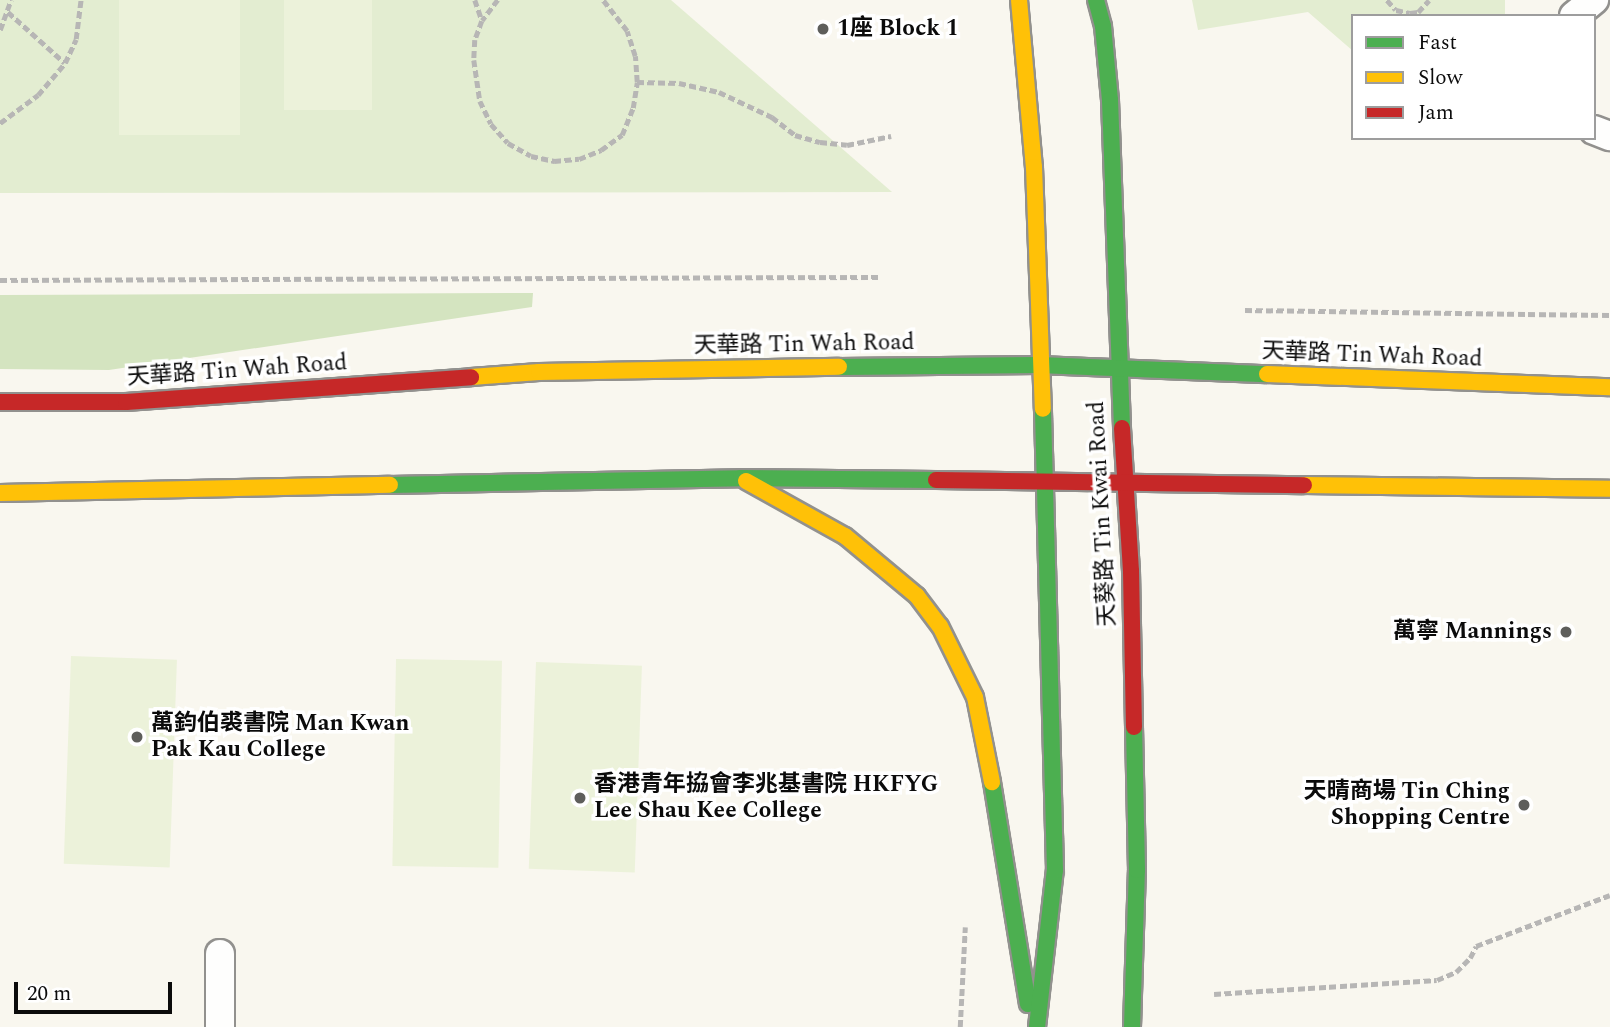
<!DOCTYPE html>
<html>
<head>
<meta charset="utf-8">
<style>
	body { margin:0 }
	#map { position:relative; width:1610px; height:1027px; overflow:hidden; background:#f9f7ef; font-family:Spectral,"Noto Sans TC",serif }
	div>[style] { position:absolute }
	[style*='--x'] { left:calc(var(--x)*1px); top:calc(var(--y)*1px); width:calc(var(--w)*1px); rotate:calc(var(--a)*1deg) }
	.green>* { inset:0; background:#e3edd1 }
	.forest>* { inset:0; background:#d4e4c0 }
	.pitch>* { inset:0; background:#ecf2da; transform-origin:0 0 }
	.path>* { height:4.5px; margin-top:-2.25px; transform-origin:0; background:repeating-linear-gradient(90deg,#b7b6b5 0 7px,transparent 0 10.5px) }
	.roads { filter:drop-shadow(2px 0 #92918e) drop-shadow(-2px 0 #92918e) drop-shadow(0 2px #92918e) drop-shadow(0 -2px #92918e) }
	.lane>* { height:28px; margin:-14px; padding:0 14px; transform-origin:14px; border-radius:14px; background:#fefefd }
	.fast>* { height:16px; margin:-8px; padding:0 8px; transform-origin:8px; border-radius:8px; background:#4caf50 }
	.slow>* { height:16px; margin:-8px; padding:0 8px; transform-origin:8px; border-radius:8px; background:#ffc107 }
	.jam>* { height:16px; margin:-8px; padding:0 8px; transform-origin:8px; border-radius:8px; background:#c62828 }
	.dots>* { width:19px; height:19px; translate:-50% -50%; box-sizing:border-box; border:4px solid #fff; border-radius:50% }
	span { translate:-50% -50%; white-space:nowrap; text-align:center; line-height:1.15; -webkit-text-stroke:7px #fff; paint-order:stroke }
	.poi-label { font-size:23px; color:#0b0b0b; font-weight:700 }
	.left { translate:0 -50%; text-align:left }
	.right { translate:-100% -50%; text-align:right }
	.street-label { font-size:23px; color:#0b0b0b }
	.legend { position:absolute; left:1351px; top:14px; width:245px; height:126px; box-sizing:border-box; background:#fff; border:2px solid #9d9d9d; margin:0; padding:9px 12px; list-style:none; font-size:21px; color:#0b0b0b }
	.legend li { display:flex; align-items:center; gap:14px; height:35px }
	.legend b { width:35px; border:2px solid #9d9d9d }
	.scale { position:absolute; left:14px; top:982px; width:158px; height:32px; box-sizing:border-box; border:4px solid #0b0b0b; border-top:0; padding-left:9px; font-size:21px; line-height:24px; white-space:nowrap; color:#0b0b0b; -webkit-text-stroke:5px #fff; paint-order:stroke }
</style>
</head>
<body>
<div id="map">
	<div class="green">
		<div style="clip-path:polygon(0 0,671px 0,892px 192px,0 193px)"></div>
		<div style="clip-path:polygon(1192px 0,1505px 0,1505px 16px,1353px 16px,1353px 51px,1308px 12px,1198px 30px)"></div>
	</div>
	<div class="forest">
		<div style="clip-path:polygon(533px 293px,532px 307px,109px 370px,0 369px,0 295px)"></div>
	</div>
	<div class="pitch">
		<div style="left:119px;top:0;width:121px;height:135px"></div>
		<div style="left:284px;top:0;width:88px;height:110px"></div>
		<div style="left:71px;top:656px;width:106px;height:208px;rotate:2deg"></div>
		<div style="left:396px;top:659px;width:106px;height:207px;rotate:1deg"></div>
		<div style="left:536px;top:662px;width:106px;height:207px;rotate:2deg"></div>
	</div>
	<div class="path">
		<div style="--x:475;--y:0;--w:21;--a:71"></div>
		<div style="--x:498;--y:0;--w:26;--a:127"></div>
		<div style="--x:482;--y:21;--w:20;--a:110"></div>
		<div style="--x:475;--y:40;--w:20;--a:93"></div>
		<div style="--x:474;--y:60;--w:41;--a:81.7"></div>
		<div style="--x:480;--y:101;--w:25;--a:64"></div>
		<div style="--x:491;--y:124;--w:25;--a:48"></div>
		<div style="--x:508;--y:143;--w:26;--a:29"></div>
		<div style="--x:531;--y:156;--w:24;--a:12"></div>
		<div style="--x:554;--y:161;--w:25;--a:-5"></div>
		<div style="--x:579;--y:159;--w:24;--a:-22"></div>
		<div style="--x:601;--y:150;--w:26;--a:-36"></div>
		<div style="--x:622;--y:135;--w:29;--a:-68"></div>
		<div style="--x:633;--y:108;--w:26;--a:-81"></div>
		<div style="--x:637;--y:82;--w:26;--a:-94"></div>
		<div style="--x:635;--y:56;--w:26;--a:-108"></div>
		<div style="--x:627;--y:31;--w:39;--a:-128"></div>
		<div style="--x:1387;--y:0;--w:13;--a:48"></div>
		<div style="--x:1396;--y:10;--w:14;--a:12"></div>
		<div style="--x:1410;--y:13;--w:8;--a:-7"></div>
		<div style="--x:1418;--y:12;--w:16;--a:-47"></div>
		<div style="--x:8;--y:12;--w:76;--a:41.8"></div>
		<div style="--x:0;--y:30;--w:32;--a:-70"></div>
		<div style="--x:637;--y:82;--w:42;--a:1.4"></div>
		<div style="--x:679;--y:83;--w:41;--a:12.7"></div>
		<div style="--x:719;--y:92;--w:59;--a:25.3"></div>
		<div style="--x:772;--y:117;--w:29;--a:38"></div>
		<div style="--x:795;--y:135;--w:26;--a:16"></div>
		<div style="--x:820;--y:142;--w:27;--a:6"></div>
		<div style="--x:847;--y:145;--w:45;--a:-11.6"></div>
		<div style="--x:0;--y:123;--w:47;--a:-36.4"></div>
		<div style="--x:38;--y:95;--w:42;--a:-49.8"></div>
		<div style="--x:65;--y:63;--w:26;--a:-65"></div>
		<div style="--x:76;--y:39;--w:39;--a:-83"></div>
		<div style="--x:0;--y:280;--w:878;--a:-0.2"></div>
		<div style="--x:1245;--y:310;--w:365;--a:0.8"></div>
		<div style="--x:1214;--y:994;--w:223;--a:-3.6"></div>
		<div style="--x:1437;--y:980;--w:21;--a:-23"></div>
		<div style="--x:1456;--y:972;--w:20;--a:-45"></div>
		<div style="--x:1470;--y:958;--w:13;--a:-63"></div>
		<div style="--x:1476;--y:946;--w:143;--a:-20.8"></div>
		<div style="--x:960;--y:1027;--w:100;--a:-87.1"></div>
	</div>
	<div class="roads">
		<div class="lane">
			<div style="--x:1574;--y:16;--w:26;--a:-39"></div>
			<div style="--x:1594;--y:130;--w:17;--a:21"></div>
			<div style="--x:220;--y:1027;--w:73;--a:-90"></div>
		</div>
		<div class="fast">
			<div style="--x:1096;--y:0;--w:27;--a:75"></div>
			<div style="--x:1103;--y:26;--w:74;--a:84.6"></div>
			<div style="--x:1110;--y:100;--w:328;--a:87.9"></div>
			<div style="--x:839;--y:367;--w:200;--a:-0.6"></div>
			<div style="--x:1039;--y:365;--w:228;--a:2.3"></div>
			<div style="--x:390;--y:485;--w:351;--a:-1.1"></div>
			<div style="--x:741;--y:478;--w:195;--a:0.6"></div>
			<div style="--x:992;--y:782;--w:225;--a:80.8"></div>
			<div style="--x:1037;--y:1027;--w:158;--a:-83.5"></div>
			<div style="--x:1055;--y:870;--w:461;--a:-91.5"></div>
			<div style="--x:1132;--y:1027;--w:157;--a:-88.2"></div>
			<div style="--x:1137;--y:870;--w:143;--a:-91.2"></div>
		</div>
		<div class="slow">
			<div style="--x:1019;--y:0;--w:168;--a:84.9"></div>
			<div style="--x:1034;--y:167;--w:242;--a:87.9"></div>
			<div style="--x:1267;--y:374;--w:343;--a:2.2"></div>
			<div style="--x:471;--y:377;--w:68;--a:-4.2"></div>
			<div style="--x:539;--y:372;--w:300;--a:-1"></div>
			<div style="--x:746;--y:481;--w:113;--a:29.1"></div>
			<div style="--x:845;--y:536;--w:94;--a:39.8"></div>
			<div style="--x:917;--y:596;--w:38;--a:53"></div>
			<div style="--x:940;--y:626;--w:79;--a:63.8"></div>
			<div style="--x:975;--y:697;--w:87;--a:78.7"></div>
			<div style="--x:1304;--y:485;--w:306;--a:0.7"></div>
			<div style="--x:0;--y:493;--w:390;--a:-1.2"></div>
		</div>
		<div class="jam">
			<div style="--x:0;--y:402;--w:126;--a:0"></div>
			<div style="--x:126;--y:402;--w:346;--a:-4.1"></div>
			<div style="--x:1122;--y:428;--w:143;--a:86.4"></div>
			<div style="--x:1131;--y:571;--w:156;--a:88.9"></div>
			<div style="--x:936;--y:480;--w:368;--a:0.8"></div>
		</div>
	</div>
	<div class="dots">
		<div style="left:823px;top:29px;background:#5e5e5b"></div>
		<div style="left:1566px;top:632px;background:#5e5e5b"></div>
		<div style="left:137px;top:737px;background:#5e5e5b"></div>
		<div style="left:580px;top:798px;background:#5e5e5b"></div>
		<div style="left:1524px;top:805px;background:#5e5e5b"></div>
	</div>
	<div class="poi-label">
		<span class="left" style="left:837px;top:29px">1座 Block 1</span>
		<span class="right" style="left:1552px;top:632px">萬寧 Mannings</span>
		<span class="left" style="left:151px;top:737px">萬鈞伯裘書院 Man Kwan<br>Pak Kau College</span>
		<span class="left" style="left:594px;top:798px">香港青年拹會李兆基書院 HKFYG<br>Lee Shau Kee College</span>
		<span class="right" style="left:1510px;top:805px">天晴商場 Tin Ching<br>Shopping Centre</span>
	</div>
	<div class="street-label">
		<span style="left:804px;top:345px;rotate:-1deg">天華路 Tin Wah Road</span>
		<span style="left:1372px;top:356px;rotate:2deg">天華路 Tin Wah Road</span>
		<span style="left:237px;top:371px;rotate:-4deg">天華路 Tin Wah Road</span>
		<span style="left:1103px;top:514px;rotate:-93deg">天葵路 Tin Kwai Road</span>
	</div>
	<ul class="legend">
	<li><b style="height:9px;background:#4caf50"></b>Fast</li>
	<li><b style="height:9px;background:#ffc107"></b>Slow</li>
	<li><b style="height:9px;background:#c62828"></b>Jam</li>
	</ul>
	<div class="scale">20 m</div>
</div>
</body>
</html>
